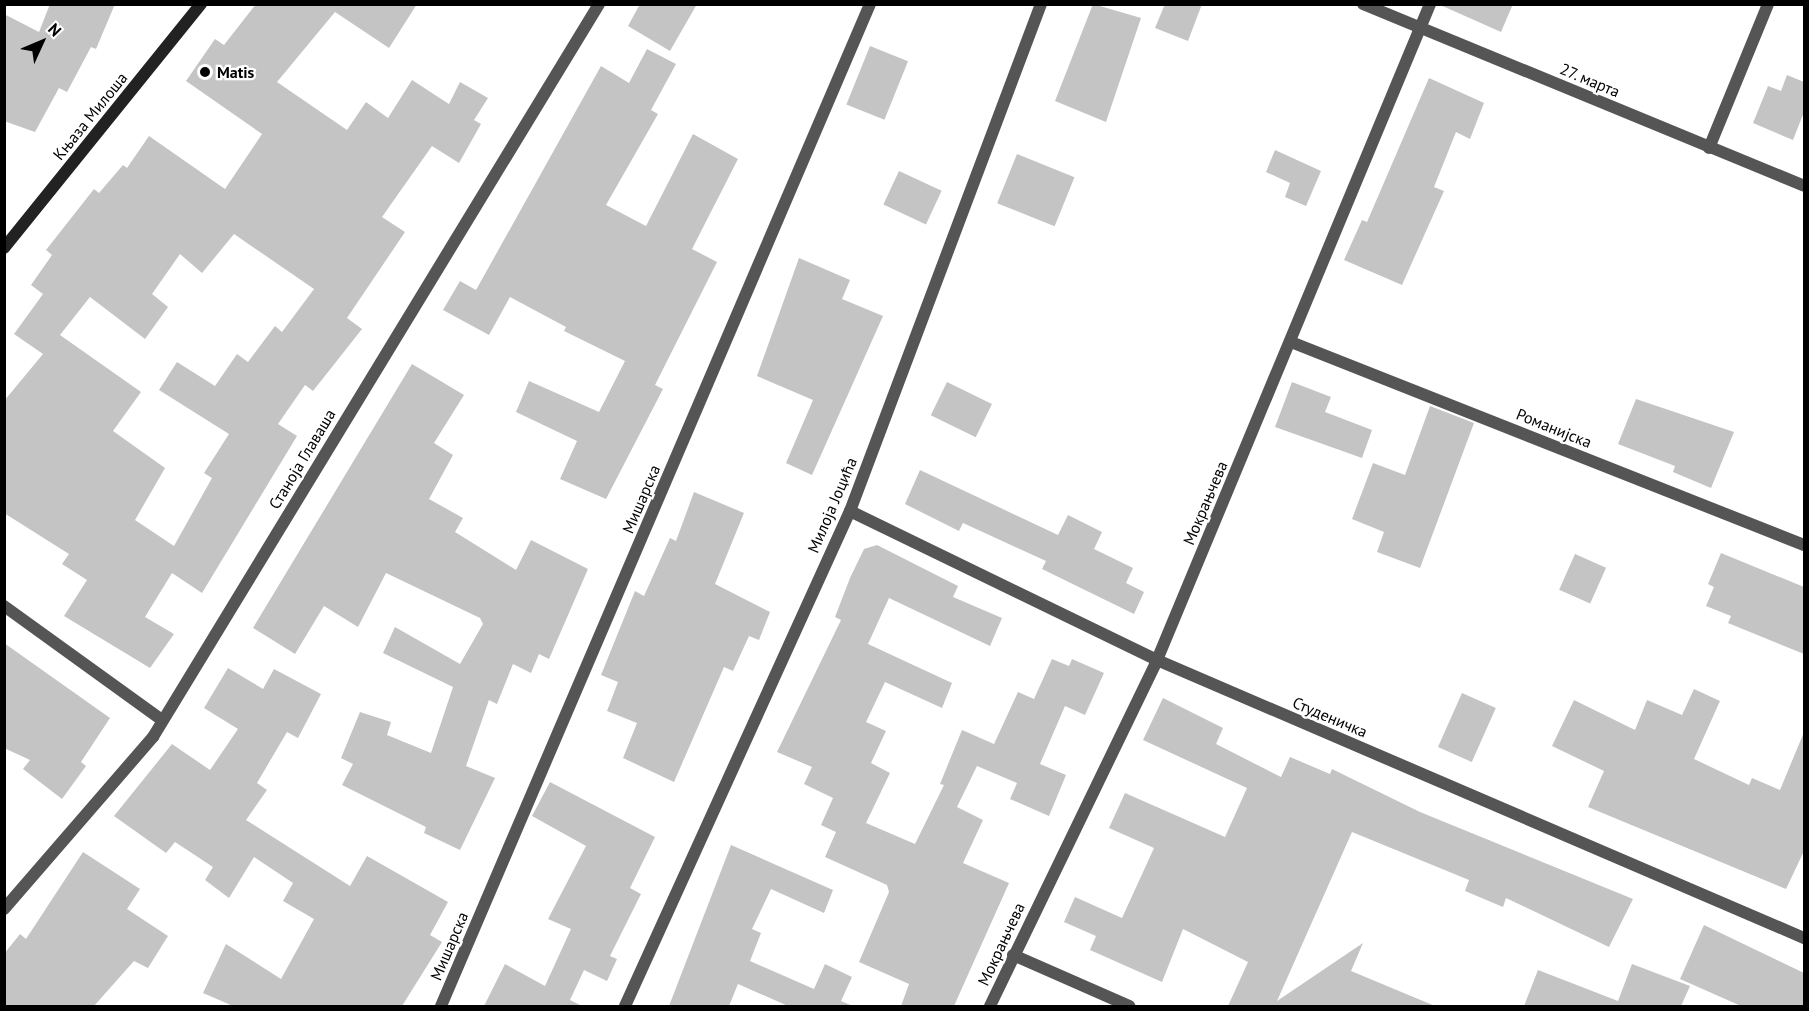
<!DOCTYPE html>
<html>
<head>
<meta charset="utf-8">
<style>
	body { margin:0 }
	#map { position:relative; width:1809px; height:1011px; overflow:hidden; background:#fff; font-family:"PT Sans",sans-serif }
	div>[style] { position:absolute }
	[style*='--x'] { left:calc(var(--x)*1px); top:calc(var(--y)*1px); width:calc(var(--w)*1px); rotate:calc(var(--a)*1deg) }
	.building>* { inset:0; background:#c4c4c4; transform-origin:0 0 }
	.street>* { height:12px; margin:-6px; padding:0 6px; transform-origin:6px; border-radius:6px; background:#555 }
	.secondary>* { height:12px; margin:-6px; padding:0 6px; transform-origin:6px; border-radius:6px; background:#222 }
	.dots>* { width:16px; height:16px; translate:-50% -50%; box-sizing:border-box; border:3px solid #fff; border-radius:50% }
	span { translate:-50% -50%; white-space:nowrap; text-align:center; line-height:1.15; -webkit-text-stroke:4.5px #fff; paint-order:stroke }
	.poi-label { font-size:16px; color:#000; font-weight:700 }
	.left { translate:0 -50%; text-align:left }
	.street-label { font-size:16px; color:#000 }
	.frame { position:absolute; inset:0; border:6px solid #000; pointer-events:none }
	.north { position:absolute; left:12px; top:12px; width:60px; height:60px; -webkit-text-stroke:4px #fff; paint-order:stroke; rotate:46deg; font-size:16px; font-weight:700; line-height:24px; text-align:center; color:#000 }
	.north::after { content:''; display:block; margin:auto; width:21px; height:27px; background:#000; clip-path:polygon(50% 0,100% 100%,50% 72%,0 100%) }
</style>
</head>
<body>
<div id="map">
	<div class="building">
		<div style="clip-path:polygon(50px 4px,115px 4px,96px 49px,91px 47px,67px 92px,59px 88px,35px 132px,4px 121px,4px 14px,39px 32px)"></div>
		<div style="clip-path:polygon(evenodd,256px 4px,417px 4px,389px 48px,335px 12px,277px 82px,347px 130px,366px 102px,388px 118px,412px 80px,449px 104px,460px 82px,488px 98px,474px 120px,481px 124px,459px 163px,432px 146px,382px 217px,405px 232px,347px 318px,362px 329px,313px 391px,305px 385px,278px 424px,297px 436px,202px 593px,172px 573px,145px 617px,174px 634px,150px 668px,64px 616px,87px 580px,62px 564px,69px 554px,4px 513px,4px 401px,43px 354px,14px 334px,43px 294px,31px 285px,52px 255px,46px 250px,94px 189px,99px 193px,123px 165px,127px 168px,149px 136px,225px 189px,262px 134px,186px 81px,215px 39px,224px 45px,256px 4px,234px 234px,314px 289px,282px 332px,275px 326px,248px 362px,237px 354px,215px 386px,177px 362px,159px 390px,229px 434px,204px 473px,212px 478px,174px 546px,135px 520px,165px 468px,113px 431px,141px 392px,60px 335px,90px 297px,145px 339px,168px 307px,152px 294px,180px 254px,202px 273px,234px 234px)"></div>
		<div style="clip-path:polygon(640px 4px,697px 4px,670px 51px,628px 26px)"></div>
		<div style="clip-path:polygon(1093px 4px,1141px 18px,1106px 122px,1055px 101px)"></div>
		<div style="clip-path:polygon(1165px 4px,1202px 4px,1188px 41px,1155px 28px)"></div>
		<div style="clip-path:polygon(1438px 4px,1513px 4px,1501px 32px)"></div>
		<div style="left:870px;top:46px;width:41px;height:63px;rotate:22deg"></div>
		<div style="clip-path:polygon(647px 49px,676px 64px,651px 110px,658px 114px,606px 205px,646px 226px,693px 134px,738px 159px,692px 249px,717px 262px,655px 385px,663px 389px,606px 499px,560px 479px,577px 441px,516px 412px,529px 381px,599px 412px,625px 361px,564px 331px,566px 327px,510px 297px,489px 335px,443px 310px,460px 281px,476px 290px,601px 66px,629px 83px)"></div>
		<div style="clip-path:polygon(1787px 75px,1804px 82px,1804px 112px,1793px 140px,1753px 123px,1768px 86px,1781px 91px)"></div>
		<div style="clip-path:polygon(1429px 78px,1484px 103px,1470px 139px,1456px 132px,1434px 187px,1444px 191px,1402px 285px,1344px 260px,1362px 220px,1367px 222px)"></div>
		<div style="clip-path:polygon(1275px 150px,1321px 171px,1306px 206px,1285px 197px,1290px 183px,1266px 172px)"></div>
		<div style="left:1017px;top:154px;width:62px;height:53px;rotate:22deg"></div>
		<div style="left:899px;top:171px;width:47px;height:37px;rotate:25deg"></div>
		<div style="clip-path:polygon(799px 258px,850px 280px,842px 299px,883px 316px,812px 475px,786px 463px,813px 400px,757px 376px)"></div>
		<div style="clip-path:polygon(412px 364px,464px 395px,434px 443px,453px 455px,429px 499px,463px 518px,455px 532px,516px 570px,531px 540px,588px 569px,549px 659px,539px 654px,531px 673px,513px 664px,497px 704px,489px 700px,466px 766px,495px 778px,460px 850px,424px 833px,426px 827px,342px 785px,353px 764px,341px 758px,360px 712px,391px 722px,387px 735px,431px 753px,453px 687px,383px 653px,395px 627px,460px 664px,483px 624px,480px 618px,386px 573px,358px 627px,324px 606px,295px 654px,253px 628px)"></div>
		<div style="left:947px;top:382px;width:50px;height:37px;rotate:26deg"></div>
		<div style="clip-path:polygon(1292px 382px,1331px 397px,1325px 412px,1372px 430px,1362px 458px,1275px 427px)"></div>
		<div style="clip-path:polygon(1636px 399px,1734px 432px,1711px 488px,1673px 472px,1675px 466px,1618px 444px)"></div>
		<div style="clip-path:polygon(1430px 406px,1474px 423px,1420px 568px,1377px 552px,1384px 532px,1352px 519px,1373px 463px,1405px 475px)"></div>
		<div style="clip-path:polygon(920px 470px,1058px 535px,1068px 515px,1102px 532px,1094px 549px,1133px 568px,1126px 583px,1144px 592px,1134px 614px,1042px 569px,1046px 561px,963px 523px,959px 531px,905px 504px)"></div>
		<div style="clip-path:polygon(694px 492px,744px 513px,715px 584px,770px 612px,759px 640px,749px 636px,733px 671px,724px 667px,674px 782px,623px 758px,637px 723px,607px 711px,618px 682px,601px 675px,635px 591px,644px 596px,670px 538px,676px 541px)"></div>
		<div style="clip-path:polygon(877px 545px,958px 586px,953px 597px,1002px 618px,990px 646px,889px 598px,868px 644px,952px 683px,942px 708px,885px 682px,866px 722px,886px 731px,871px 763px,890px 773px,866px 823px,915px 844px,944px 785px,940px 784px,962px 730px,994px 744px,1018px 692px,1034px 699px,1052px 659px,1069px 666px,1072px 659px,1104px 673px,1085px 715px,1065px 706px,1040px 764px,1066px 775px,1049px 816px,1010px 799px,1017px 783px,977px 766px,957px 807px,983px 820px,963px 863px,1009px 883px,954px 1006px,901px 1006px,909px 984px,859px 962px,889px 892px,887px 885px,825px 857px,836px 832px,821px 825px,833px 798px,804px 784px,812px 767px,777px 752px,841px 620px,835px 617px,850px 578px,864px 549px)"></div>
		<div style="clip-path:polygon(1721px 553px,1804px 587px,1804px 654px,1728px 623px,1731px 616px,1706px 606px,1714px 587px,1708px 584px)"></div>
		<div style="left:1575px;top:554px;width:34px;height:39px;rotate:24deg"></div>
		<div style="clip-path:polygon(4px 643px,110px 718px,81px 762px,86px 766px,62px 799px,23px 769px,30px 760px,4px 748px)"></div>
		<div style="clip-path:polygon(228px 668px,263px 689px,274px 669px,321px 694px,298px 738px,287px 732px,257px 783px,267px 790px,246px 820px,350px 886px,367px 856px,448px 902px,430px 935px,442px 942px,402px 1006px,233px 1006px,203px 993px,226px 944px,281px 979px,314px 919px,283px 901px,293px 883px,254px 857px,229px 898px,205px 880px,213px 867px,175px 842px,166px 853px,114px 816px,172px 744px,210px 770px,238px 729px,204px 708px)"></div>
		<div style="clip-path:polygon(1694px 689px,1720px 701px,1694px 759px,1749px 785px,1752px 778px,1780px 790px,1804px 732px,1804px 851px,1786px 889px,1588px 807px,1604px 771px,1552px 746px,1574px 700px,1635px 730px,1647px 700px,1682px 715px)"></div>
		<div style="left:1462px;top:693px;width:37px;height:59px;rotate:24deg"></div>
		<div style="clip-path:polygon(1163px 698px,1223px 728px,1216px 744px,1281px 777px,1290px 757px,1330px 774px,1332px 769px,1420px 812px,1633px 899px,1609px 947px,1506px 898px,1503px 907px,1465px 891px,1469px 880px,1352px 832px,1277px 1001px,1363px 943px,1351px 971px,1435px 1006px,1228px 1006px,1248px 962px,1183px 929px,1162px 982px,1090px 950px,1096px 936px,1064px 922px,1075px 897px,1122px 918px,1154px 848px,1109px 828px,1125px 793px,1225px 837px,1247px 788px,1143px 740px)"></div>
		<div style="clip-path:polygon(550px 782px,655px 837px,630px 888px,641px 894px,610px 956px,617px 959px,607px 981px,584px 970px,570px 1000px,582px 1006px,484px 1006px,505px 964px,545px 986px,571px 929px,548px 919px,586px 846px,532px 816px)"></div>
		<div style="clip-path:polygon(731px 845px,833px 890px,824px 913px,771px 889px,752px 929px,761px 933px,750px 961px,814px 989px,825px 964px,852px 977px,841px 1001px,853px 1006px,788px 1006px,738px 984px,729px 1006px,669px 1006px)"></div>
		<div style="clip-path:polygon(83px 852px,140px 889px,127px 909px,168px 936px,148px 968px,134px 961px,94px 1006px,4px 1006px,4px 954px,20px 934px,26px 939px)"></div>
		<div style="clip-path:polygon(1704px 925px,1804px 973px,1804px 1006px,1741px 1006px,1680px 979px)"></div>
		<div style="clip-path:polygon(1632px 964px,1690px 986px,1681px 1006px,1524px 1006px,1538px 970px,1618px 1001px)"></div>
	</div>
	<div class="street">
		<div style="--x:1363;--y:4;--w:477;--a:22.4"></div>
		<div style="--x:1709;--y:148;--w:156;--a:-67.7"></div>
		<div style="--x:1291;--y:342;--w:552;--a:21.59"></div>
		<div style="--x:850;--y:511;--w:341;--a:25.9"></div>
		<div style="--x:1157;--y:660;--w:704;--a:23.25"></div>
		<div style="--x:4;--y:606;--w:195;--a:35.8"></div>
		<div style="--x:4;--y:909;--w:228;--a:-49.1"></div>
		<div style="--x:153;--y:737;--w:858;--a:-58.68"></div>
		<div style="--x:1013;--y:955;--w:127;--a:23.7"></div>
		<div style="--x:441;--y:1006;--w:1090;--a:-66.82"></div>
		<div style="--x:625;--y:1006;--w:544;--a:-65.56"></div>
		<div style="--x:850;--y:511;--w:542;--a:-69.36"></div>
		<div style="--x:990;--y:1006;--w:384;--a:-64.2"></div>
		<div style="--x:1157;--y:660;--w:711;--a:-67.4"></div>
	</div>
	<div class="secondary">
		<div style="--x:4;--y:248;--w:314;--a:-51.1"></div>
	</div>
	<div class="dots">
		<div style="left:205px;top:72px;background:#000"></div>
	</div>
	<div class="poi-label">
		<span class="left" style="left:217px;top:72px">Matis</span>
	</div>
	<div class="street-label">
		<span style="left:1590px;top:80px;rotate:23deg">27. марта</span>
		<span style="left:90px;top:116px;rotate:-51deg">Књаза Милоша</span>
		<span style="left:1554px;top:428px;rotate:22deg">Романијска</span>
		<span style="left:302px;top:459px;rotate:-59deg">Станоја Главаша</span>
		<span style="left:641px;top:499px;rotate:-67deg">Мишарска</span>
		<span style="left:1205px;top:503px;rotate:-67deg">Мокрањчева</span>
		<span style="left:832px;top:505px;rotate:-67deg">Милоја Јоцића</span>
		<span style="left:1330px;top:717px;rotate:23deg">Студеничка</span>
		<span style="left:1001px;top:944px;rotate:-65deg">Мокрањчева</span>
		<span style="left:449px;top:946px;rotate:-67deg">Мишарска</span>
	</div>
	<div class="frame"></div>
	<div class="north">N</div>
</div>
</body>
</html>
